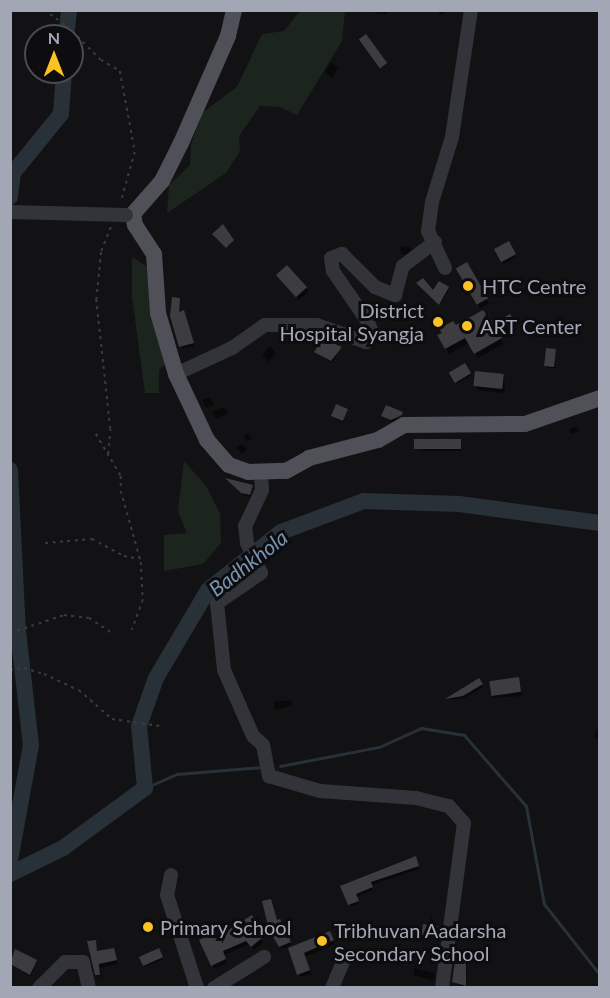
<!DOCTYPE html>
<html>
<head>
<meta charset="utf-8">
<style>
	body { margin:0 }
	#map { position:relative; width:610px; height:998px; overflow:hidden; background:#121214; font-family:Lato,sans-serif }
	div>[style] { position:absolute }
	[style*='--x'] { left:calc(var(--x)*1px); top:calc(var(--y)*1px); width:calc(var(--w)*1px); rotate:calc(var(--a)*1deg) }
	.green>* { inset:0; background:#1c241e }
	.shadow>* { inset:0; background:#0007; transform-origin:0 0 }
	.stream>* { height:3px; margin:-1.5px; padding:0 1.5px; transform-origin:1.5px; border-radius:1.5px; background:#283038 }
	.river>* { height:16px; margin:-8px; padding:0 8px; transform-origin:8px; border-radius:8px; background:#283038 }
	.building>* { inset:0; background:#3c3c41; transform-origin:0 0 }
	.path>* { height:1.5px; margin-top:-0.75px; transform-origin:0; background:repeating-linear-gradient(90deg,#393b40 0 3px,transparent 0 7.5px) }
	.minor>* { height:14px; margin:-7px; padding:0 7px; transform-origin:7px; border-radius:7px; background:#333439 }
	.major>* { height:16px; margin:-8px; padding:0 8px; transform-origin:8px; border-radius:8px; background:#4f5058 }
	.minor-bridge>* { height:14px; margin:-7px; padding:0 7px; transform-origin:7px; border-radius:7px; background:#333439 }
	.dots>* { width:16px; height:16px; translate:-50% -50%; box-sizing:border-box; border:3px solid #0d0d0f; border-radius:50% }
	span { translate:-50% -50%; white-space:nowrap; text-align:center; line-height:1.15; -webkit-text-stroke:6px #0d0d0f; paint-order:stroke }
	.poi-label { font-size:20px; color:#a3a7b5 }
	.left { translate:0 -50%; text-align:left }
	.right { translate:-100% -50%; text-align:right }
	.water-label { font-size:21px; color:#7893b2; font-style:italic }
	.frame { position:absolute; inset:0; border:12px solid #a3a7b5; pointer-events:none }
	.north { position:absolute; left:24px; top:24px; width:60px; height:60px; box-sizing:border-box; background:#0d0d0f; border:2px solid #494b51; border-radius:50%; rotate:0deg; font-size:16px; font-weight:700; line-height:24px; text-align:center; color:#a3a7b5 }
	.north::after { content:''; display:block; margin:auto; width:21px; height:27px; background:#fac224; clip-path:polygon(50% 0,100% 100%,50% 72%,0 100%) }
</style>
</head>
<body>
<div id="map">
	<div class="green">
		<div style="clip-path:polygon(300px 11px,345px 11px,342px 41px,297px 115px,280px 107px,260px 106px,239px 136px,240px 151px,226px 173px,167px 213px,169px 185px,190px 165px,191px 144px,203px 112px,237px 87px,262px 34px,284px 31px)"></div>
		<div style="clip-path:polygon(132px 257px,151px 269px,170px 360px,159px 370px,159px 393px,145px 393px,132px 297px)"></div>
		<div style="clip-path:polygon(184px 461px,206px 486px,220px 514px,221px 543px,203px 564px,164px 571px,164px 535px,187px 533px,178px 511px)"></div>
	</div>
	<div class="shadow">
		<div style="clip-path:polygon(360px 10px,387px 10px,387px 15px)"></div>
		<div style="clip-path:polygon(439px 10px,445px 10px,444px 15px,439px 15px)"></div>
		<div style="clip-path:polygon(332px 62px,338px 68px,332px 78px,325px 72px)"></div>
		<div style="left:509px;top:243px;width:16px;height:14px;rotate:63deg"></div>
		<div style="clip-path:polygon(400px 246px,410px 247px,411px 249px,407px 255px,401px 254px)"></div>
		<div style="left:467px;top:264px;width:45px;height:10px;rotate:61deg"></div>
		<div style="clip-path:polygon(280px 279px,306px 288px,308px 292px,299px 300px)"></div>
		<div style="clip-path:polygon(419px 285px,433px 293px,449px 290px,440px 305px)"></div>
		<div style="clip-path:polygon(179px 300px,179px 313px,185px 314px,194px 346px,182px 349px,171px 316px)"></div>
		<div style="clip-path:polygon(510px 316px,517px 328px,500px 338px,503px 344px,478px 358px,469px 343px,449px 354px,439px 336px,455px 327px,494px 325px)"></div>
		<div style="clip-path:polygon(270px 346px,276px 353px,269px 362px,262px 355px)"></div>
		<div style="clip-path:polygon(340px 348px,332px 363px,315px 352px)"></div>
		<div style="clip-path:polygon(555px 350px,555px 369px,547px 368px,546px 366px)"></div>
		<div style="left:465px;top:365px;width:12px;height:16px;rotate:59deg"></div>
		<div style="clip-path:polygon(504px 375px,505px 393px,478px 390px,475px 386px)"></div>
		<div style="clip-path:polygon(210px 397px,214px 405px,206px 408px,202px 400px)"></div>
		<div style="clip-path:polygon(224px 407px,228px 414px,216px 419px,212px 412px)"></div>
		<div style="clip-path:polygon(346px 411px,343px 423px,331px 416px)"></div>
		<div style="clip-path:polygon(402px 413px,393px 422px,382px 416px)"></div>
		<div style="clip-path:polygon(577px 426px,579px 432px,571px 434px,569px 429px)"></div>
		<div style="clip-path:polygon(247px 433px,252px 438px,248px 442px,243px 436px)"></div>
		<div style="clip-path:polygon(460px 441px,462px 451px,417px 451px)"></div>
		<div style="clip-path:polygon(241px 444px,247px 449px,242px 454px,236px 448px)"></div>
		<div style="clip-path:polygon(228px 480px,252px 486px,251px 497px,244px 495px)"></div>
		<div style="clip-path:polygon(519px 678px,522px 696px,494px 698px,492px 694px)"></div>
		<div style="clip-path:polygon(478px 680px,483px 687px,464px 698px,448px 700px)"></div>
		<div style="clip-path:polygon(291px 700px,292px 706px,274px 710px,274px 702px)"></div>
		<div style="clip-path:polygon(599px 726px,600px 726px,599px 741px,593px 736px)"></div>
		<div style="clip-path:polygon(417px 860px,419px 869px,371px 885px,373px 890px,356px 897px,359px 904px,351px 907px,342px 886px)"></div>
		<div style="clip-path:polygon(254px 921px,263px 943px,254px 950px,249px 944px,224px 955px,227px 963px,215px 969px,201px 941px,216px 940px)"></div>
		<div style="clip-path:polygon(279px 921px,291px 945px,282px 949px,271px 930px)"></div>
		<div style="clip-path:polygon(440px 928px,440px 939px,423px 934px)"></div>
		<div style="clip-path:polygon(331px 937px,335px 944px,305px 957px,311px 974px,300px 977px,290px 949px)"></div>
		<div style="clip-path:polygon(95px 942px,98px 952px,113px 949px,118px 964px,100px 968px,102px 978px,97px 975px)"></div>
		<div style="clip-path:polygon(158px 949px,163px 960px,143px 967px,142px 965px)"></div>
		<div style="clip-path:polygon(16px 951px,36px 961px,31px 976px,11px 965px)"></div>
		<div style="left:381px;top:953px;width:6px;height:9px"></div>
		<div style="clip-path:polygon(466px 957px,467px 959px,466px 988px,453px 982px)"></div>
		<div style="clip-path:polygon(414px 968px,434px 973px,435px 981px,414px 975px)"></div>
	</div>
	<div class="stream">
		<div style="--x:280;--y:766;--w:101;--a:-10.9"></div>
		<div style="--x:379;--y:747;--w:46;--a:-24.3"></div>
		<div style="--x:421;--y:728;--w:44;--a:9.2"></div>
		<div style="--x:464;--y:735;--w:94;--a:48.9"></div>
		<div style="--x:526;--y:806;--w:100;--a:79.6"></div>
		<div style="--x:544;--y:904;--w:90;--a:51.7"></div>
		<div style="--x:145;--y:788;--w:35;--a:-24"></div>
		<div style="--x:177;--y:774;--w:86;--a:-4.7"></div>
	</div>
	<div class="river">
		<div style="--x:66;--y:36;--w:26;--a:-83"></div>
		<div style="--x:10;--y:197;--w:24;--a:-83"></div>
		<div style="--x:13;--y:173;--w:76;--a:-50.9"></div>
		<div style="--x:61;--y:114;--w:42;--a:-85.9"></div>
		<div style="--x:10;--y:470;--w:161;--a:87.2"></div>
		<div style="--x:18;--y:631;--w:115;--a:83.5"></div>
		<div style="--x:31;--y:745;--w:117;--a:100.3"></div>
		<div style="--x:10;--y:874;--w:59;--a:-26.1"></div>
		<div style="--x:63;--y:848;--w:102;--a:-36.2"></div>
		<div style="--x:145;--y:788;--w:62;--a:-95.5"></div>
		<div style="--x:139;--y:726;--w:51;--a:-70.5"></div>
		<div style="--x:156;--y:678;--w:102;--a:-59.4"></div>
		<div style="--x:208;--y:590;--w:93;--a:-38.5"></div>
		<div style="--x:281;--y:532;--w:89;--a:-20.5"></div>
		<div style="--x:364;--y:501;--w:95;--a:1.8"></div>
		<div style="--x:459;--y:504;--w:142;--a:7.7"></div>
	</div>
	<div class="building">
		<div style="left:366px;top:34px;width:36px;height:9px;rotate:54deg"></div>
		<div style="clip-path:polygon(223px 224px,234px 240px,226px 248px,212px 234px)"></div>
		<div style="left:509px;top:241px;width:15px;height:17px;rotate:62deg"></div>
		<div style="left:467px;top:262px;width:42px;height:13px;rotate:60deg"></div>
		<div style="left:287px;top:265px;width:30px;height:15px;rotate:48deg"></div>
		<div style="clip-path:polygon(423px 278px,433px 290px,439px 281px,449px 287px,439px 305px,416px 283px)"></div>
		<div style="clip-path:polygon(172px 297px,180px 298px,179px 312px,184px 310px,194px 343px,179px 347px,170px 316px)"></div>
		<div style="clip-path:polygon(483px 310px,494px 323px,510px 314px,515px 322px,498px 332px,502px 338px,474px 354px,465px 338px,445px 349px,437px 335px,442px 333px,439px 329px,453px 321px,456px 325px)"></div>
		<div style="clip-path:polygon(323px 339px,342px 347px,331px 361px,314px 352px)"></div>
		<div style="left:546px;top:348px;width:10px;height:18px;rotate:6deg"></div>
		<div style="left:465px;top:363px;width:12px;height:19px;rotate:59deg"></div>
		<div style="left:475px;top:371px;width:29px;height:15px;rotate:6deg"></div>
		<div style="left:336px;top:404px;width:13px;height:13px;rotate:23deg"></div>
		<div style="clip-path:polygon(386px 405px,403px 412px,402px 415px,391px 420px,381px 416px)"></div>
		<div style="left:461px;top:439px;width:10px;height:47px;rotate:90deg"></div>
		<div style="clip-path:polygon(225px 478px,253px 485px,250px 495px,241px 493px)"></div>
		<div style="left:519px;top:677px;width:15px;height:30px;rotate:82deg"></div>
		<div style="clip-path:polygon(479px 678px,483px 684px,463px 696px,445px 699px)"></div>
		<div style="clip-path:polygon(416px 856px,419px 866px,371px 882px,373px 887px,356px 894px,359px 901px,348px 905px,340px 886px)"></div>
		<div style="clip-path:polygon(271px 899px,277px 920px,280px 919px,291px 942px,279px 947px,269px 930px,262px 901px)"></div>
		<div style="clip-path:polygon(252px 915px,262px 938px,251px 947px,246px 941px,223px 951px,226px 959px,211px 966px,199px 940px,214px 933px,216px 938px)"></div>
		<div style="left:423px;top:924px;width:18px;height:11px;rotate:9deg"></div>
		<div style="clip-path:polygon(330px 931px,334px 940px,304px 953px,310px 970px,297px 975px,288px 948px)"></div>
		<div style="clip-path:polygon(96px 940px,97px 951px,114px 948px,117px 960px,99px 964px,100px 975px,95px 975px,87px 941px)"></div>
		<div style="left:159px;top:948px;width:10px;height:22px;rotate:66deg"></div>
		<div style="clip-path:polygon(15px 949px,37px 960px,30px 975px,10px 964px)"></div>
		<div style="clip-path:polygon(456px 955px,466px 956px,466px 986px,452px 982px)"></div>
	</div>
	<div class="path">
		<div style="--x:44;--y:10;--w:28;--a:35"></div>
		<div style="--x:67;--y:26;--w:48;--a:45"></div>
		<div style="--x:101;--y:60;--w:22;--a:30"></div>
		<div style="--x:120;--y:71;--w:82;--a:79.5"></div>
		<div style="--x:135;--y:152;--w:52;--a:105.6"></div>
		<div style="--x:96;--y:434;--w:49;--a:59.2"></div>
		<div style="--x:121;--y:476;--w:15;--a:90"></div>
		<div style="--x:121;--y:491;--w:74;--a:74.3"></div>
		<div style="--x:141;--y:562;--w:38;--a:87"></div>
		<div style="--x:143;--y:600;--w:32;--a:110"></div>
		<div style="--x:108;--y:454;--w:25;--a:-85"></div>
		<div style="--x:110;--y:429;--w:130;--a:-96.2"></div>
		<div style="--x:96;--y:300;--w:49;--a:-84.2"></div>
		<div style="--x:101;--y:251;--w:27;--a:-68"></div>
		<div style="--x:45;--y:543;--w:47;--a:-4.9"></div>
		<div style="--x:92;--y:539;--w:36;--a:28"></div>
		<div style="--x:124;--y:556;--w:16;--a:11"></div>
		<div style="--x:10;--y:633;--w:57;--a:-18.4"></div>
		<div style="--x:64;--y:615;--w:25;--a:7"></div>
		<div style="--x:89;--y:618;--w:30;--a:33"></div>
		<div style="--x:10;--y:670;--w:14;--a:-8"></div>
		<div style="--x:24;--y:668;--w:21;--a:17"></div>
		<div style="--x:44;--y:674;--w:38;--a:25"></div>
		<div style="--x:79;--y:690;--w:44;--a:41.3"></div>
		<div style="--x:112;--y:719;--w:48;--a:8.5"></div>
	</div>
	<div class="minor">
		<div style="--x:445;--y:268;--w:41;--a:-114.7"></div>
		<div style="--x:428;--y:231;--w:29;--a:-82"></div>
		<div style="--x:432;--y:202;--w:68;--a:-72.9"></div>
		<div style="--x:452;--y:137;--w:128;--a:-81.5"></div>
		<div style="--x:176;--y:374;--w:62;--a:-24.9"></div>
		<div style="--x:232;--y:348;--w:40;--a:-34.9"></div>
		<div style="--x:265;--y:325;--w:52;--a:0"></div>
		<div style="--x:317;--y:325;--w:52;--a:19.1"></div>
		<div style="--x:366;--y:342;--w:10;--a:-45"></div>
		<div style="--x:373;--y:335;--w:14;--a:-111"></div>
		<div style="--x:368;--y:322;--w:62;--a:-124.5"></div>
		<div style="--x:333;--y:271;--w:13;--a:-99"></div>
		<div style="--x:331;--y:258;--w:12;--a:-20"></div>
		<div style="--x:342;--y:254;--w:47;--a:45"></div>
		<div style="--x:375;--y:287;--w:22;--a:22"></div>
		<div style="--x:395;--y:295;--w:30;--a:-75"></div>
		<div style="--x:403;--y:266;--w:40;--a:-37"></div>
		<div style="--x:261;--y:473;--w:17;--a:87"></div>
		<div style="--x:262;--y:490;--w:40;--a:115"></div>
		<div style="--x:245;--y:526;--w:17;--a:83"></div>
		<div style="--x:247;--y:543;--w:33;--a:65"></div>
		<div style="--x:261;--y:573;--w:53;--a:145.7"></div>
		<div style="--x:217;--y:603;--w:67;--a:84"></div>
		<div style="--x:224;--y:670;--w:72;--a:66.3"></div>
		<div style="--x:253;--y:736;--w:13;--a:42"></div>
		<div style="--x:263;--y:745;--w:32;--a:79"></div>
		<div style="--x:269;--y:776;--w:53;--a:16.4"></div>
		<div style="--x:320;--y:791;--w:96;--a:4.2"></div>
		<div style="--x:416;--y:798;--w:34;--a:14"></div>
		<div style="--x:449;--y:806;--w:23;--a:49"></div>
		<div style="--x:464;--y:823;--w:166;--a:97.6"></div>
		<div style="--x:171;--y:875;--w:20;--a:101"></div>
		<div style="--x:167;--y:895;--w:98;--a:72.1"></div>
		<div style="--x:39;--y:988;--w:37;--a:-45"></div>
		<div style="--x:65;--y:962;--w:18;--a:0"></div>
		<div style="--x:83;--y:962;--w:27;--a:77"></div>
		<div style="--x:214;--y:988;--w:59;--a:-31.8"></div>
		<div style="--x:332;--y:988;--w:30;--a:-67"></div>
	</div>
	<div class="major">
		<div style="--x:234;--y:10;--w:27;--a:103"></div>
		<div style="--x:228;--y:36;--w:117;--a:113.7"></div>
		<div style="--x:181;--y:143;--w:42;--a:116.6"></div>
		<div style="--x:162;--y:181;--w:44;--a:131.3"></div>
		<div style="--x:133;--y:214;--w:11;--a:80"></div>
		<div style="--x:135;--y:225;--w:35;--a:57"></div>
		<div style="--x:154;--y:254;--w:59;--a:86.1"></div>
		<div style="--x:158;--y:313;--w:64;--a:73.6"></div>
		<div style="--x:176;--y:374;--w:73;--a:64.8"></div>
		<div style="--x:207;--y:440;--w:33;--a:49"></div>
		<div style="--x:229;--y:465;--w:20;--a:20"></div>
		<div style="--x:248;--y:472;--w:38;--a:-2"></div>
		<div style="--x:286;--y:471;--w:26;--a:-29"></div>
		<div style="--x:309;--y:458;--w:71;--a:-14.6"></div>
		<div style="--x:378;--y:440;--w:30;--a:-30"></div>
		<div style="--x:404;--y:425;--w:121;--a:-0.5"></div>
		<div style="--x:525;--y:424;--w:79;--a:-19.1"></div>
	</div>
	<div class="minor-bridge">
		<div style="--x:10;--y:212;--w:116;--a:1.5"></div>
	</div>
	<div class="dots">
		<div style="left:468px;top:286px;background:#fac224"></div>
		<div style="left:438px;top:322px;background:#fac224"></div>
		<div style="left:467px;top:326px;background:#fac224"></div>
		<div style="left:148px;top:927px;background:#fac224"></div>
		<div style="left:322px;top:941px;background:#fac224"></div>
	</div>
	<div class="poi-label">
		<span class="left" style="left:482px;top:286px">HTC Centre</span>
		<span class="right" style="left:424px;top:322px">District<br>Hospital Syangja</span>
		<span class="left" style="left:480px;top:326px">ART Center</span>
		<span class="left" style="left:160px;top:927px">Primary School</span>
		<span class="left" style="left:334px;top:942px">Tribhuvan Aadarsha<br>Secondary School</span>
	</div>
	<div class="water-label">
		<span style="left:248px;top:563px;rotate:-38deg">Badhkhola</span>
	</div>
	<div class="frame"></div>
	<div class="north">N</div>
</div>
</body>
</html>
